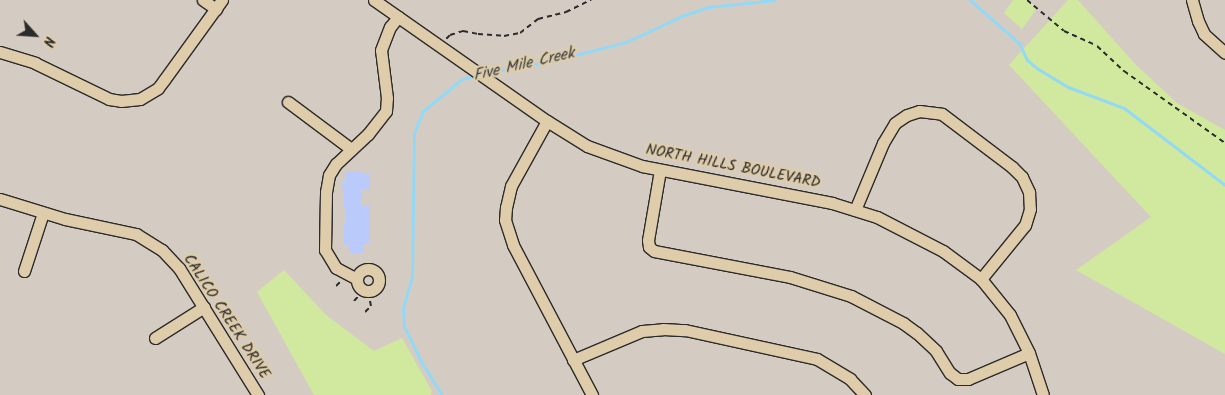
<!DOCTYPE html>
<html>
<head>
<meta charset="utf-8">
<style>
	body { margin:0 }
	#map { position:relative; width:1225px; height:395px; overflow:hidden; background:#d4ccc2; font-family:Kalam,sans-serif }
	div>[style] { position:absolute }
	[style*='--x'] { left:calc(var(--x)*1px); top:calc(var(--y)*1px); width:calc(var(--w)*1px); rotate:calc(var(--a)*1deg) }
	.green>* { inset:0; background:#d1e99e }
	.stream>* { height:3px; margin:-1.5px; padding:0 1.5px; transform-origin:1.5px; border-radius:1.5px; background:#93d9f5 }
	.building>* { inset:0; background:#bacbfb }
	.path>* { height:2px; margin-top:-1px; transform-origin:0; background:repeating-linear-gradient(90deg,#2b2b2b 0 5px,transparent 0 9px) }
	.roads { filter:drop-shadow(1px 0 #2b2b2b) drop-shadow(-1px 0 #2b2b2b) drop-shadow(0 1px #2b2b2b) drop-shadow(0 -1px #2b2b2b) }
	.minor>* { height:11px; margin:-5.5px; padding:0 5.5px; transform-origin:5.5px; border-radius:5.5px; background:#dfccaa }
	.minor>.ring { margin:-5.5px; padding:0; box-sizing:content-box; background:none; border:11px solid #dfccaa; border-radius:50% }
	span { translate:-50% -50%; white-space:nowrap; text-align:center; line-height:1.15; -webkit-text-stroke:4.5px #dfccaa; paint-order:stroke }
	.street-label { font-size:15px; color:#2b2b2b }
	.water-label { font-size:16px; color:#353c3f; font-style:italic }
	.north { position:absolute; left:10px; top:10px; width:50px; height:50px; -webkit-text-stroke:4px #dfccaa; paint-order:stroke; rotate:116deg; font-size:14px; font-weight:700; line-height:20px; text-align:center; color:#2b2b2b }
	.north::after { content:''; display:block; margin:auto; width:18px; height:22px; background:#2b2b2b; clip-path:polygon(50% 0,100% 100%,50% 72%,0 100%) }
</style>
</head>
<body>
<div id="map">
	<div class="green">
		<div style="clip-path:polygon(1013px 0,1027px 0,1037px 8px,1022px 29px,1004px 13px)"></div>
		<div style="clip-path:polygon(1068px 0,1078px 0,1135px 64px,1177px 103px,1225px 130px,1225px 354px,1076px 270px,1151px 217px,1009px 65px)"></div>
		<div style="clip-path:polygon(284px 270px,326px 315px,374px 351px,402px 338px,432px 391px,431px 395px,314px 395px,257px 292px)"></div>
	</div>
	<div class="stream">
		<div style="--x:970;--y:0;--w:65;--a:41.3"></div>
		<div style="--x:1019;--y:43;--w:19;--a:65"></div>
		<div style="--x:1027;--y:60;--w:14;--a:39"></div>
		<div style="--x:1038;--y:69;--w:35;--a:31"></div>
		<div style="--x:1068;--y:87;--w:60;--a:20.6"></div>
		<div style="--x:1124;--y:108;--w:127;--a:37.3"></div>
		<div style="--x:484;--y:73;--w:68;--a:-10.2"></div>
		<div style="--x:551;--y:61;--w:77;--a:-14.2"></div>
		<div style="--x:626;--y:42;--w:62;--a:-24.9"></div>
		<div style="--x:682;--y:16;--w:28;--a:-19"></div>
		<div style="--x:708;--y:7;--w:67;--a:-6"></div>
		<div style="--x:442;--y:395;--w:40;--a:-122"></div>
		<div style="--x:421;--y:361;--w:39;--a:-116"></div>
		<div style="--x:404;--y:326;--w:18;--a:-93"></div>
		<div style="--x:403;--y:308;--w:33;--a:-74"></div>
		<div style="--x:412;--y:276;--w:143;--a:-89.2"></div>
		<div style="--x:414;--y:133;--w:24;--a:-68"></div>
		<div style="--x:423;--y:111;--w:50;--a:-39.4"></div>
		<div style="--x:462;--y:79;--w:15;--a:-16"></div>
	</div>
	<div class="building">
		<div style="clip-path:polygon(346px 171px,362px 171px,362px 174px,369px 173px,370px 189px,361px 189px,361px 205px,370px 205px,369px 243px,364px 243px,364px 253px,349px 253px,349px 245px,343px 246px,344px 223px,346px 223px,342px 182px,346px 182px)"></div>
	</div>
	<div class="path">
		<div style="--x:1027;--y:0;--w:48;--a:40"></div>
		<div style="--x:1064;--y:31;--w:36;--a:24"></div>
		<div style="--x:1097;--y:46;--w:37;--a:43"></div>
		<div style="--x:1124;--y:71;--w:124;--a:35.5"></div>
		<div style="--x:446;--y:39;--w:6;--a:-45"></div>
		<div style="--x:450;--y:35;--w:14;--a:-17"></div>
		<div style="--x:463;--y:31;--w:15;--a:11"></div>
		<div style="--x:478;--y:34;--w:26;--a:4"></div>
		<div style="--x:504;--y:36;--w:16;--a:-11"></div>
		<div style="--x:520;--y:33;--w:23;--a:-38"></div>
		<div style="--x:538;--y:19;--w:29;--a:-14"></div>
		<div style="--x:566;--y:12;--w:28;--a:-26"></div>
		<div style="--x:336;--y:286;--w:6;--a:-45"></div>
		<div style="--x:354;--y:301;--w:15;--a:-48"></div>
		<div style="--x:365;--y:312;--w:8;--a:-45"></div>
		<div style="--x:371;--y:306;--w:15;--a:-101"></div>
	</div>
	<div class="roads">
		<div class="minor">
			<div style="--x:203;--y:0;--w:16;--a:35"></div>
			<div style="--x:374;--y:0;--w:211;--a:35"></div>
			<div style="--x:547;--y:121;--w:47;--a:32"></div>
			<div style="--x:587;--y:146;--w:59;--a:20"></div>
			<div style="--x:642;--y:166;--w:194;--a:11"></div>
			<div style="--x:832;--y:203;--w:47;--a:17.3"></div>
			<div style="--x:877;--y:217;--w:74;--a:27.3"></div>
			<div style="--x:943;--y:251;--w:47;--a:36.4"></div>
			<div style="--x:981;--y:279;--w:46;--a:51.1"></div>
			<div style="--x:1010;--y:315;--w:42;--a:63.4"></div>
			<div style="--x:1029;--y:353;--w:44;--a:71.6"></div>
			<div style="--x:1192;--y:0;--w:22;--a:74"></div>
			<div style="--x:1198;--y:21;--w:14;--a:65"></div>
			<div style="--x:1204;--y:34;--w:28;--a:42"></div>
			<div style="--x:0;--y:52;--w:37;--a:17"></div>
			<div style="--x:35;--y:63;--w:82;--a:25.9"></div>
			<div style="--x:109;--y:99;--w:12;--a:9"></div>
			<div style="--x:121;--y:101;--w:19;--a:-6"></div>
			<div style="--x:140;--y:99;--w:21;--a:-31"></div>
			<div style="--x:158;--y:88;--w:10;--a:-53"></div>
			<div style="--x:164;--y:80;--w:99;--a:-54.1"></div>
			<div style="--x:288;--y:102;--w:79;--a:36.7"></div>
			<div style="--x:547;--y:121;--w:74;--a:119"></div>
			<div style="--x:511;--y:186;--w:22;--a:103"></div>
			<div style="--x:506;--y:207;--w:13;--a:94"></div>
			<div style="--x:505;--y:220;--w:26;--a:72"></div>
			<div style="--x:513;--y:245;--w:170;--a:62.2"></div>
			<div style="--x:660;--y:170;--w:71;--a:99.7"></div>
			<div style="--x:648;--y:240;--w:7;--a:82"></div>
			<div style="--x:649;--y:247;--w:6;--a:39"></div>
			<div style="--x:654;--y:251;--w:138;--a:10.8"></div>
			<div style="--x:790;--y:277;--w:64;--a:17.3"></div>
			<div style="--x:851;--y:296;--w:59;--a:27.4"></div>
			<div style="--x:903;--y:323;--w:17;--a:36"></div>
			<div style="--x:917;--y:333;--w:26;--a:43"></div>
			<div style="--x:936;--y:351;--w:26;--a:58"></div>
			<div style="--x:950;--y:373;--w:10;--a:37"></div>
			<div style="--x:958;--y:379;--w:10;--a:0"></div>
			<div style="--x:968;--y:379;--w:66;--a:-23.1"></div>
			<div style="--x:0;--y:199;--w:68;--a:17.1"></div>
			<div style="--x:65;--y:219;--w:73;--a:11.9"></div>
			<div style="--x:136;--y:234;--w:31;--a:32"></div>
			<div style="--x:162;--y:250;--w:25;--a:47"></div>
			<div style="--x:179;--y:268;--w:150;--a:58.1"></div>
			<div style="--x:855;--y:210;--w:73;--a:-67.3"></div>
			<div style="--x:883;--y:143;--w:23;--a:-59"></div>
			<div style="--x:895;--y:123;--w:14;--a:-34"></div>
			<div style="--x:907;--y:115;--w:13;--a:-18"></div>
			<div style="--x:919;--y:111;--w:23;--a:7"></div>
			<div style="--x:942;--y:114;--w:88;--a:37.1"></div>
			<div style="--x:1012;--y:167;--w:14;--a:45"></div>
			<div style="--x:1022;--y:177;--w:17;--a:65"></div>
			<div style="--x:1029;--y:192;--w:17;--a:87"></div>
			<div style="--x:1030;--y:209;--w:17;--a:107"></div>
			<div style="--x:1025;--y:225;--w:70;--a:129.2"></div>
			<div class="ring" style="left:357px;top:269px;width:11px;height:11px"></div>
			<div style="--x:24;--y:271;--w:61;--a:-71.9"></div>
			<div style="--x:357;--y:279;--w:24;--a:-152"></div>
			<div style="--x:336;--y:268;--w:21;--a:-121"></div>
			<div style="--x:325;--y:250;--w:58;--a:-89"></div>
			<div style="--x:326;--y:192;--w:17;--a:-80"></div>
			<div style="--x:329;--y:175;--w:13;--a:-58"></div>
			<div style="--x:336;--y:164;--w:44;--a:-43.2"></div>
			<div style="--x:368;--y:134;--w:29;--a:-52"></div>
			<div style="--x:386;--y:111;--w:13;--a:-86"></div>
			<div style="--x:387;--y:98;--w:48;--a:-97.1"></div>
			<div style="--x:381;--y:50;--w:25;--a:-69"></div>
			<div style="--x:390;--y:27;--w:13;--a:-51"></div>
			<div style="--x:155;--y:338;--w:58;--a:-32.3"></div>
			<div style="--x:573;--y:360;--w:75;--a:-22.8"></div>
			<div style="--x:642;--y:331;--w:21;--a:-5"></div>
			<div style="--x:663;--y:329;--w:22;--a:3"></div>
			<div style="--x:685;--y:330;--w:135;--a:12.4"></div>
			<div style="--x:817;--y:359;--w:39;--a:31"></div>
			<div style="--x:850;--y:379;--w:22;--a:47"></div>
		</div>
	</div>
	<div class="street-label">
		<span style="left:733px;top:167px;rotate:11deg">NORTH HILLS BOULEVARD</span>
		<span style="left:226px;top:317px;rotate:57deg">CALICO CREEK DRIVE</span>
	</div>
	<div class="water-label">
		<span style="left:524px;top:65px;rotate:-13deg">Five Mile Creek</span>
	</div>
	<div class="north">N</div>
</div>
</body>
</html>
